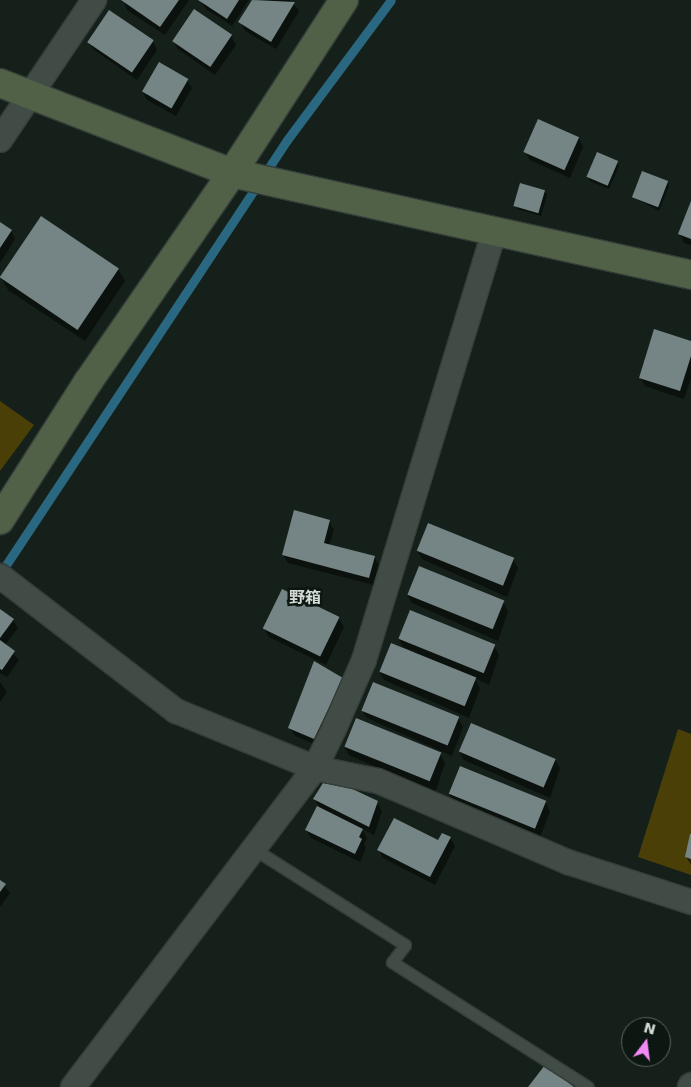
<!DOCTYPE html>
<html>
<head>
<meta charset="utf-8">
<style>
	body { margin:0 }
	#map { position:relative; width:691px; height:1087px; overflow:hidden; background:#15201a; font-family:"DejaVu Sans","Noto Sans JP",sans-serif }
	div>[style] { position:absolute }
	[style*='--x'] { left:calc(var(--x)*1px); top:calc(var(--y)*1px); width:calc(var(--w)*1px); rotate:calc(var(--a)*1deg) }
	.green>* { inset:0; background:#4b3f08 }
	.shadow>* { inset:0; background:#0007 }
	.stream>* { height:9px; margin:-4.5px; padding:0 4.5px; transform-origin:4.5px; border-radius:4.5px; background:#2a6881 }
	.building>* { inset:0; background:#758484; transform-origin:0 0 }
	.roads { filter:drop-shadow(1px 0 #353c38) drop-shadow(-1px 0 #353c38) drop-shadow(0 1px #353c38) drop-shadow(0 -1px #353c38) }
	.lane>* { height:11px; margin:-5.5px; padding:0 5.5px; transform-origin:5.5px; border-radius:5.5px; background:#414c46 }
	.street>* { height:24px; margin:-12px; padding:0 12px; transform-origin:12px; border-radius:12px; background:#414c46 }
	.secondary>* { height:28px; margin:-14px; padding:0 14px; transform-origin:14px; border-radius:14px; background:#506147 }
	span { translate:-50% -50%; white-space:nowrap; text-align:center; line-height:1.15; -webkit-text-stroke:5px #0c1711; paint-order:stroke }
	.quarter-label { font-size:16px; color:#d5dcd8; font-weight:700 }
	.north { position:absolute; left:621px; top:1017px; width:50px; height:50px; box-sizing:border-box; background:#0c1711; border:1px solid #5c6661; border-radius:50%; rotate:15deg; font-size:14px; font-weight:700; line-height:20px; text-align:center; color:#d5dcd8 }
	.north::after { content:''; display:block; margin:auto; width:18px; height:22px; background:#f18af4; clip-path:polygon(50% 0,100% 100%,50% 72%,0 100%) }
</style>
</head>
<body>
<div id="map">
	<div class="green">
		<div style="clip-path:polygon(0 401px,34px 425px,0 471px)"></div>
		<div style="clip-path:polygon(678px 729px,691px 734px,691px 875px,638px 857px)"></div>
	</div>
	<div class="shadow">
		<div style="clip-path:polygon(123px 0,189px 0,165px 35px,127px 10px)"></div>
		<div style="clip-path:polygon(249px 0,232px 26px,206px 9px,201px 1px)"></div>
		<div style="clip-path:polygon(254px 0,290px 0,299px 11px,276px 49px,245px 31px,240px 22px)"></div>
		<div style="clip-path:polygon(231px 36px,236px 45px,215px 75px,178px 49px,173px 41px)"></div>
		<div style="clip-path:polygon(153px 41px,157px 50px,137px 80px,94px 50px,89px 42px)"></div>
		<div style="clip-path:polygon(187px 80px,192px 88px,176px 116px,147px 100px,142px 91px)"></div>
		<div style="clip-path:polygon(539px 121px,579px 138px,583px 147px,570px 178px,530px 160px,525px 152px)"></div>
		<div style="clip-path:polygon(617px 162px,619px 166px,609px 189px,590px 181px,588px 177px)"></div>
		<div style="clip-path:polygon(667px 182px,669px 186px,659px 211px,633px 197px)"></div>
		<div style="clip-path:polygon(544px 191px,547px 195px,541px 216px,517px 209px,515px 205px)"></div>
		<div style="clip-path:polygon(691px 204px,691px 245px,684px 243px,680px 234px)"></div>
		<div style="clip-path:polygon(0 224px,11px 230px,15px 239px,0 263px)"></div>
		<div style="clip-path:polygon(118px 269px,125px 281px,85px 341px,8px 290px,1px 278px)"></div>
		<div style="clip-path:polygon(691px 342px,691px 378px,684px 399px,645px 386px,640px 378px)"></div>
		<div style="clip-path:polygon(329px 521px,334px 530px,329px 546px,374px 557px,379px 565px,374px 585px,288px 563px,283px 555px)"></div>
		<div style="clip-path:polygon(417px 551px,513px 559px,518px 568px,507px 597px,422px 559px)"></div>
		<div style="clip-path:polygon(407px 594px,503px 602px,508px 611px,498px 641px,412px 603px)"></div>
		<div style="clip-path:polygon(0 611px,13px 620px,18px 628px,5px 645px,19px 660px,7px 677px,0 673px)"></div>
		<div style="clip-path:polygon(339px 618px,344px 627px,326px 665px,269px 637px,264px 629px)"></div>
		<div style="clip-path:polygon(398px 638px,494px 646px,499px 655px,489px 685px,474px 678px,480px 688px,469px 718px,384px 680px,379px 671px,416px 652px,403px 647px)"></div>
		<div style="clip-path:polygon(342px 679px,347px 687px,319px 746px,295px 736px,290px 728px)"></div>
		<div style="clip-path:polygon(0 682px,7px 692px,0 702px)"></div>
		<div style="clip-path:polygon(362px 710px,458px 718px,463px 727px,452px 756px,367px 718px)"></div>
		<div style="clip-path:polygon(344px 746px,440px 754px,445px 763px,435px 793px,349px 755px)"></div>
		<div style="clip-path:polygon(459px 751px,555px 760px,560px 768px,550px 798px,464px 760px)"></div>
		<div style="clip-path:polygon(449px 794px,545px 802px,550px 811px,539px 840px,454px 802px)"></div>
		<div style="clip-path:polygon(314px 799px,377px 802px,382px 811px,374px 835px,361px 828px,367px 838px,364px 844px,366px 848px,360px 862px,311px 838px,306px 830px,321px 809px)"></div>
		<div style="clip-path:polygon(691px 836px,691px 865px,686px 857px)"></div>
		<div style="clip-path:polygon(450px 838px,455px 846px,435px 885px,383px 858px,379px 850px)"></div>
		<div style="clip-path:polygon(0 881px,10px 893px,0 907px)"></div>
	</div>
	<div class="stream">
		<div style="--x:0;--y:574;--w:520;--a:-56.52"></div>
		<div style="--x:287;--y:140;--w:174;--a:-53.4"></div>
	</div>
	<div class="building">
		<div style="clip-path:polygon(121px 0,179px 0,160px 27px)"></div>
		<div style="clip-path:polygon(198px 0,239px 0,227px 19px)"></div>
		<div style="clip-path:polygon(252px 0,295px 2px,271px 42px,238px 22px)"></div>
		<div style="left:194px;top:9px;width:46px;height:39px;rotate:34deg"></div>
		<div style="left:109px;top:10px;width:54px;height:39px;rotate:34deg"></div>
		<div style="left:159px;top:62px;width:34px;height:34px;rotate:30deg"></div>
		<div style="left:538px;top:119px;width:45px;height:36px;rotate:24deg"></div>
		<div style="left:597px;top:152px;width:23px;height:27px;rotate:23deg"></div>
		<div style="left:642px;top:171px;width:28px;height:28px;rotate:21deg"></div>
		<div style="left:520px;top:183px;width:26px;height:24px;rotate:16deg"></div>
		<div style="clip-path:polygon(691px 201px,691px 239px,678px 234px)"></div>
		<div style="left:41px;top:216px;width:94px;height:74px;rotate:34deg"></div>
		<div style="clip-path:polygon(0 222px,12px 230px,0 248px)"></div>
		<div style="clip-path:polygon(654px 329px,691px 341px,691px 356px,680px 391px,639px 378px)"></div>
		<div style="clip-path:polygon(294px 510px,330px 520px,324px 543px,375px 556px,369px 578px,282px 555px)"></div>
		<div style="left:428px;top:523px;width:93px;height:30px;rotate:22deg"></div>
		<div style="left:419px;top:566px;width:92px;height:31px;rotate:22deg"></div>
		<div style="left:282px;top:589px;width:64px;height:44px;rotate:26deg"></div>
		<div style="clip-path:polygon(0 609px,14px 619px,0 638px)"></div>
		<div style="left:410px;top:610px;width:92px;height:31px;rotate:22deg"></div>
		<div style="clip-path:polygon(0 640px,15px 651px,2px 670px,0 669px)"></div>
		<div style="left:391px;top:643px;width:92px;height:31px;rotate:22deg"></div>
		<div style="clip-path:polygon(314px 661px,343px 678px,314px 739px,288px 728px)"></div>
		<div style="left:373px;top:682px;width:93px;height:31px;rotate:22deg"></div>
		<div style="left:356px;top:718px;width:92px;height:31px;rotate:22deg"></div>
		<div style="left:471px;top:723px;width:92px;height:31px;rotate:23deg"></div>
		<div style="left:460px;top:766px;width:93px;height:30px;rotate:22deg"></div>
		<div style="clip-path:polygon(323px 783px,346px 786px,378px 801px,369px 827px,313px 799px)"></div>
		<div style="clip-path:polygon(317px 806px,363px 829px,359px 837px,362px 839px,355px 854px,305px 830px)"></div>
		<div style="clip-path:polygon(394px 818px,438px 840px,442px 833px,451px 837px,430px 877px,377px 850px)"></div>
		<div style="clip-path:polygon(690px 834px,691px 834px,691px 859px,685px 857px)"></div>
		<div style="clip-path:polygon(0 880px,6px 884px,0 892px)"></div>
		<div style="clip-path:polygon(545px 1065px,574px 1087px,528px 1087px)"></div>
	</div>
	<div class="roads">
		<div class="lane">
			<div style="--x:254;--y:849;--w:179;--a:32.4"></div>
			<div style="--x:405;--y:945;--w:21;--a:127"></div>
			<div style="--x:392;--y:962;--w:232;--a:32.5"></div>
		</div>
		<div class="street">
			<div style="--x:0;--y:140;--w:169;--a:-56.1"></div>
			<div style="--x:0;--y:576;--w:222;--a:37.5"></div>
			<div style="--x:176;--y:711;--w:150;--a:22.3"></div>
			<div style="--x:315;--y:768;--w:64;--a:11.7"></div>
			<div style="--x:378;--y:781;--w:207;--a:23.1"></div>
			<div style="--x:568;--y:862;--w:129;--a:18"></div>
			<div style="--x:73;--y:1087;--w:400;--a:-52.8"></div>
			<div style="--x:315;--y:768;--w:43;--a:-64"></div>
			<div style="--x:334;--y:729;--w:75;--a:-66.5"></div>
			<div style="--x:364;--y:660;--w:448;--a:-73.1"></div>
			<div style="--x:690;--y:1087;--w:2;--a:-63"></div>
		</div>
		<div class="secondary">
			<div style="--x:0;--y:83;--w:249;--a:21.2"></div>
			<div style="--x:232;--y:173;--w:470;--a:12.5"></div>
			<div style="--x:0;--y:520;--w:164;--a:-57.5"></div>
			<div style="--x:88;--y:382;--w:254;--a:-55.4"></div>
			<div style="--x:232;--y:173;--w:206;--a:-57.1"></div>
		</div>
	</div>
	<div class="quarter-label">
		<span style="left:305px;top:598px">野箱</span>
	</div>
	<div class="north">N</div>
</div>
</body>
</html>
